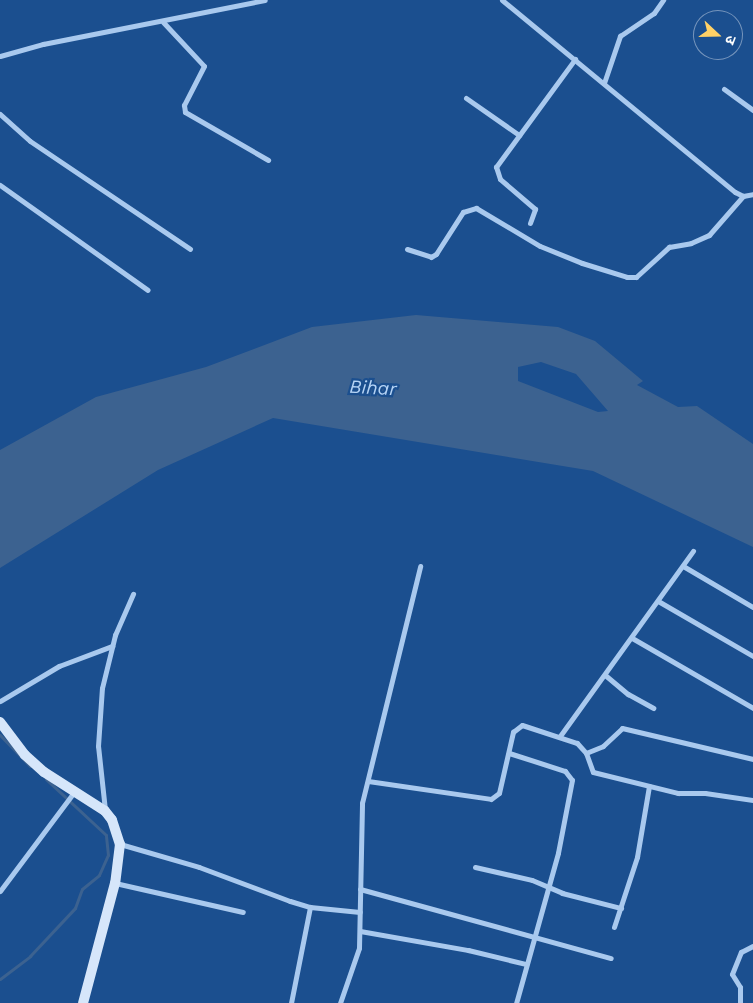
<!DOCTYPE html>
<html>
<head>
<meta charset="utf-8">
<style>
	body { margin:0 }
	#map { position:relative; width:753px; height:1003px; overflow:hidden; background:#1b4f8f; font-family:"Work Sans","Noto Sans Devanagari",sans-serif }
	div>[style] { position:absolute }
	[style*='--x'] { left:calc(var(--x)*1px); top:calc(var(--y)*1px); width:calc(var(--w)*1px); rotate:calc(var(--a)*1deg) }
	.water>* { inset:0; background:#3c6290 }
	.stream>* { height:3px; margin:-1.5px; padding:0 1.5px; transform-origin:1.5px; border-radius:1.5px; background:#3c6290 }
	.street>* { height:5px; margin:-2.5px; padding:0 2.5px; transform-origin:2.5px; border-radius:2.5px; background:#a9c9ee }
	.secondary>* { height:10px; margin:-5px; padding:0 5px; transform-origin:5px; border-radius:5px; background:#d6e6fa }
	span { translate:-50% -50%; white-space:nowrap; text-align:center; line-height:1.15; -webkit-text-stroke:4.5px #1b4f8f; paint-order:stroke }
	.water-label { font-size:19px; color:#b5d3f5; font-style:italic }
	.north { position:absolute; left:693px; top:10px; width:50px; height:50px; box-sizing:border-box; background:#1b4f8f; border:1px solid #7695bc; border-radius:50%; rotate:111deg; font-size:14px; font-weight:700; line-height:20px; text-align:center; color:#fff }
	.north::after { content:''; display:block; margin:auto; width:18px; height:22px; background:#ffd166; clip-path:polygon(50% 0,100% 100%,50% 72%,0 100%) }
</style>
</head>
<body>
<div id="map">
	<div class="water">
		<div style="clip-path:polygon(evenodd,416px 315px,558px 327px,595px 341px,643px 381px,637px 385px,678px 407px,697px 406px,753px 444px,753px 547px,593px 471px,273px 418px,158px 470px,0 568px,0 450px,96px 397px,206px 367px,312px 327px,416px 315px,541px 362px,576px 374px,608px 411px,598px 412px,518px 381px,518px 367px,541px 362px)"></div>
	</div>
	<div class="stream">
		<div style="--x:0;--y:735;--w:43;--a:45.9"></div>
		<div style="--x:0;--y:979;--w:38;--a:-37"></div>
		<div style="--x:30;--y:956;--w:66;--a:-46.8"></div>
		<div style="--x:75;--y:908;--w:20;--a:-70"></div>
		<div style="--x:82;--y:889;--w:22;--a:-39"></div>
		<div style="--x:99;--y:875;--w:22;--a:-66"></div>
		<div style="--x:108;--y:855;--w:20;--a:-96"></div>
		<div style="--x:106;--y:835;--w:82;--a:-137"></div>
	</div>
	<div class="street">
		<div style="--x:502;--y:0;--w:302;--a:39.5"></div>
		<div style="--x:735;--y:192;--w:9;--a:27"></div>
		<div style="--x:743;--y:196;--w:10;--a:-11"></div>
		<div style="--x:163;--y:22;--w:60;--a:47"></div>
		<div style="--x:204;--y:66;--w:44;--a:117.1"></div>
		<div style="--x:184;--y:105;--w:7;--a:82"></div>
		<div style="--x:185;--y:112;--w:96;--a:30"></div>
		<div style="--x:0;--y:56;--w:45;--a:-15.6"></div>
		<div style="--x:43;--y:44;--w:226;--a:-11.2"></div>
		<div style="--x:604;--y:83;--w:50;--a:-71.2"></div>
		<div style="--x:620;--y:36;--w:41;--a:-34.1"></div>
		<div style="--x:654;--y:13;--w:16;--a:-55"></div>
		<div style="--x:724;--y:89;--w:36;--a:36"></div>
		<div style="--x:466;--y:98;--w:65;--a:34.9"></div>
		<div style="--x:0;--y:114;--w:40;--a:42"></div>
		<div style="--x:30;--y:141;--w:193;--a:34"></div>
		<div style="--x:0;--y:185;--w:181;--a:35.4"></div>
		<div style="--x:530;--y:223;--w:15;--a:-70"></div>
		<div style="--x:535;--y:209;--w:46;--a:-139.4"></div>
		<div style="--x:500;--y:179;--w:13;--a:-108"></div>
		<div style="--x:496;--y:167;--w:134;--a:-53.8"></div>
		<div style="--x:407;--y:249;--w:25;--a:18"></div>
		<div style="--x:431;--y:257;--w:6;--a:-31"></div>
		<div style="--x:436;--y:254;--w:50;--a:-57.3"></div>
		<div style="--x:463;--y:212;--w:14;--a:-17"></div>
		<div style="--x:476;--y:208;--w:74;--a:30.7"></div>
		<div style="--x:540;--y:246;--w:45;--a:22"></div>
		<div style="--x:582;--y:263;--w:47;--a:17.3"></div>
		<div style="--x:627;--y:277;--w:9;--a:0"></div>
		<div style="--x:636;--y:277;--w:45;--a:-42.3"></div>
		<div style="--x:669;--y:247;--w:22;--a:-10"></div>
		<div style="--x:691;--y:243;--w:20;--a:-24"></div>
		<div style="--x:709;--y:235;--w:52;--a:-48.9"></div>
		<div style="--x:683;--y:566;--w:81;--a:30.4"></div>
		<div style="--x:658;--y:601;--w:110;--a:30.1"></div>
		<div style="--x:632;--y:638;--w:140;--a:30"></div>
		<div style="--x:605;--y:675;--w:30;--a:40"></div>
		<div style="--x:628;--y:694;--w:29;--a:29"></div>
		<div style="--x:0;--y:701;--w:69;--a:-30.7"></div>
		<div style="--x:59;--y:666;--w:57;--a:-20.7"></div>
		<div style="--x:560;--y:736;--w:228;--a:-54.3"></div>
		<div style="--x:509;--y:753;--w:59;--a:17.8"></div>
		<div style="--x:565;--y:771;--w:11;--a:52"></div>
		<div style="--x:572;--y:780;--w:74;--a:100.9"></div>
		<div style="--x:558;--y:853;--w:156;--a:105.6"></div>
		<div style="--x:586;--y:753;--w:18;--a:-22"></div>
		<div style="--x:603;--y:746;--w:26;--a:-43"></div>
		<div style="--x:622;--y:728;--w:135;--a:13.3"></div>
		<div style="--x:368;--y:781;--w:124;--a:8.3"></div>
		<div style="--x:491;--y:799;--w:10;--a:-37"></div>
		<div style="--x:499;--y:793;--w:63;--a:-77.1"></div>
		<div style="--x:513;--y:732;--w:11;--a:-38"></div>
		<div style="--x:522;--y:725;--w:58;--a:18.1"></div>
		<div style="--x:577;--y:743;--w:13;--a:48"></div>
		<div style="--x:586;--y:753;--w:20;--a:70"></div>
		<div style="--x:593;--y:772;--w:88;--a:13.9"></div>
		<div style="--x:678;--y:793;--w:27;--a:0"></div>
		<div style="--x:705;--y:793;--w:49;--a:8.3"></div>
		<div style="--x:105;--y:810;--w:64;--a:-96.2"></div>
		<div style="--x:98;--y:746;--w:58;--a:-86.1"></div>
		<div style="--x:102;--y:688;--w:55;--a:-76.2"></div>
		<div style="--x:115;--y:635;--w:45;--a:-66.3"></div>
		<div style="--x:120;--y:844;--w:82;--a:16.2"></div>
		<div style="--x:199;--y:867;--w:97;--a:20.5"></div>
		<div style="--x:290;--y:901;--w:21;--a:17"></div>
		<div style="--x:310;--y:907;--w:50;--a:5.7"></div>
		<div style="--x:475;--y:867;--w:58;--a:12.8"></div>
		<div style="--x:532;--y:880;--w:33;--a:23"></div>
		<div style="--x:562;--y:893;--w:61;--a:14.3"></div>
		<div style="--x:115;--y:883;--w:131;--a:12.8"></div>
		<div style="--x:360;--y:889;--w:260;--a:15.4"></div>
		<div style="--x:0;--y:891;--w:124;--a:-53.2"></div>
		<div style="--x:614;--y:927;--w:74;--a:-71.8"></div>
		<div style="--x:637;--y:857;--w:72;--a:-80.4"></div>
		<div style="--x:360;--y:931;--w:110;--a:10"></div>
		<div style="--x:468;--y:950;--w:60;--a:13.6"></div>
		<div style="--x:291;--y:1003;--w:98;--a:-78.8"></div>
		<div style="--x:340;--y:1003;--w:58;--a:-70.9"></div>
		<div style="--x:359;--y:948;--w:145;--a:-88.8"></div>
		<div style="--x:362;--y:803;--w:244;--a:-76.2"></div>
		<div style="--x:740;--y:1003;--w:16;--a:-90"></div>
		<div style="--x:740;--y:987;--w:15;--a:-122"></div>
		<div style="--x:732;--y:974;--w:24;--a:-68"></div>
		<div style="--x:741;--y:952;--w:13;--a:-27"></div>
	</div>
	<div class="secondary">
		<div style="--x:0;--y:722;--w:41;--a:52.9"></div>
		<div style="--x:25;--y:755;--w:25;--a:42"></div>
		<div style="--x:44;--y:772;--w:72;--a:32.6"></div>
		<div style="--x:105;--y:811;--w:11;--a:52"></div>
		<div style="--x:112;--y:820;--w:25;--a:72"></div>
		<div style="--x:120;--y:844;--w:39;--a:97"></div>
		<div style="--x:115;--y:883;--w:124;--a:104.9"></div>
	</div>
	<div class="water-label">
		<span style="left:373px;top:388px;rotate:3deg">Bihar</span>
	</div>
	<div class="north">उ</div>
</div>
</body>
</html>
